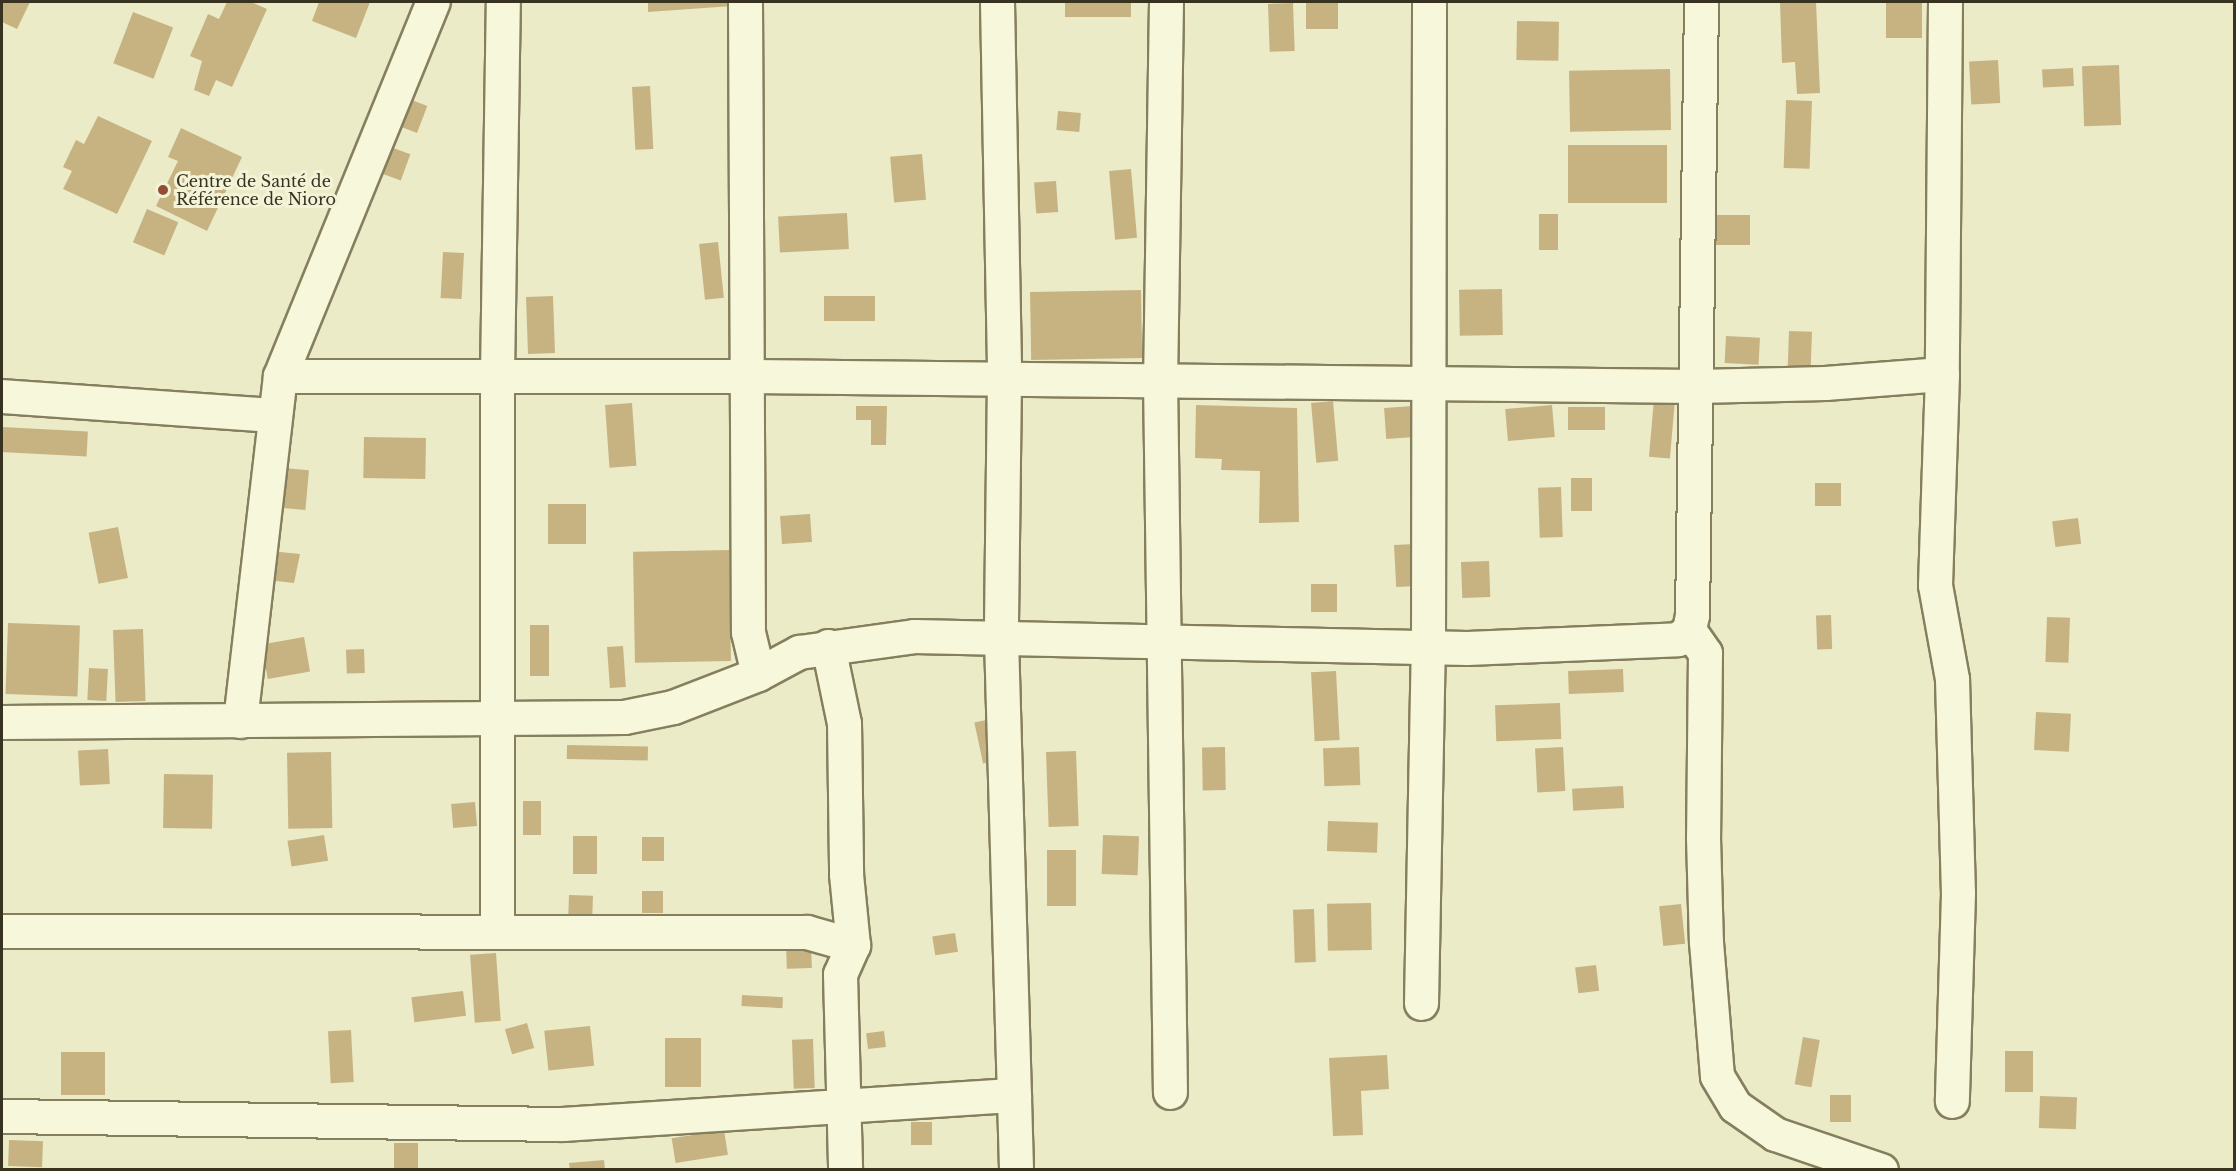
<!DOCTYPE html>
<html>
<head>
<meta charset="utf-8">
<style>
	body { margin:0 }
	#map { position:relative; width:2236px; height:1171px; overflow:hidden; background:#ebebc8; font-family:"Libre Baskerville",serif }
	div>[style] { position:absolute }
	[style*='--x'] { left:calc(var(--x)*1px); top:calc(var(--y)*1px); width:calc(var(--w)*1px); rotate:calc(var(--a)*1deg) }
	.building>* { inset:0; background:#c7b381; transform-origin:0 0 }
	.roads { filter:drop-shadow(2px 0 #867f5e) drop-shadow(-2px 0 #867f5e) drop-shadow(0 2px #867f5e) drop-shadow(0 -2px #867f5e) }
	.minor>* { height:33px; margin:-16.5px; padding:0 16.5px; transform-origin:16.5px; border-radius:16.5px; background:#f7f7db }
	.dots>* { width:16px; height:16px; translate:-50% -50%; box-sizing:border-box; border:3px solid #f3f3d7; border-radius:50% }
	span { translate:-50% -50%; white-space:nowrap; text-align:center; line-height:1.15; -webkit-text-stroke:6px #f3f3d7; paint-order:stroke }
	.poi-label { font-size:16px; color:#383321 }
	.left { translate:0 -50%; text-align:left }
	.frame { position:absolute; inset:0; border:3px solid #383321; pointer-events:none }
</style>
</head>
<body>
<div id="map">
	<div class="building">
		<div style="clip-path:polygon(2px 2px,30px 2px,17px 29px,2px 22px)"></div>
		<div style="clip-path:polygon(227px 2px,251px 2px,267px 9px,232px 87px,216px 80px,209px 96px,194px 90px,202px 61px,190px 56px,208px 14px,219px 19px)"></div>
		<div style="clip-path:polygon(319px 2px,370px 2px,356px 38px,312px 21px)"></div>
		<div style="clip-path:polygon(648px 2px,732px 2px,732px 6px,648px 12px)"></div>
		<div style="left:1065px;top:2px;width:66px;height:15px"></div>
		<div style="left:1306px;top:2px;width:32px;height:27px"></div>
		<div style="clip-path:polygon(1780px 2px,1816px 2px,1820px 93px,1797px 94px,1795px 62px,1782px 63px)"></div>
		<div style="left:1886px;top:2px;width:36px;height:36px"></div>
		<div style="left:1293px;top:3px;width:48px;height:25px;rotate:88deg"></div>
		<div style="left:133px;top:12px;width:43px;height:55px;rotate:21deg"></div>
		<div style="left:1517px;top:21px;width:42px;height:39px;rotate:1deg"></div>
		<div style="left:1998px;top:60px;width:43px;height:29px;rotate:87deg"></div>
		<div style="left:2119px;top:65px;width:60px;height:37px;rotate:88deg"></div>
		<div style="left:2073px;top:68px;width:18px;height:31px;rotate:87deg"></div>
		<div style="left:1670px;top:69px;width:61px;height:101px;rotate:89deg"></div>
		<div style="left:650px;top:86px;width:63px;height:18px;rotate:87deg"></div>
		<div style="left:404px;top:97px;width:25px;height:29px;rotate:21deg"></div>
		<div style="left:1786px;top:100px;width:26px;height:68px;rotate:2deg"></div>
		<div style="left:1058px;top:111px;width:23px;height:19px;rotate:5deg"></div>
		<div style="clip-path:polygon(98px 116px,152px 141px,117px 214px,63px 189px,72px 171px,63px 167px,76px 140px,84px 144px)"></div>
		<div style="clip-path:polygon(181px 128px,242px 157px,207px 231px,156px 206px,178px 161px,168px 157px)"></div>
		<div style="left:385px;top:145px;width:27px;height:28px;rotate:20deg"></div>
		<div style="left:1568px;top:145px;width:99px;height:58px"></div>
		<div style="left:922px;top:154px;width:46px;height:32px;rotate:85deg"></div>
		<div style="left:1131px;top:169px;width:69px;height:22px;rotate:85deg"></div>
		<div style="left:1056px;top:181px;width:31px;height:22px;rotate:86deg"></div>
		<div style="left:147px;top:209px;width:34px;height:36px;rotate:23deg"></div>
		<div style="left:847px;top:213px;width:36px;height:69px;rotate:87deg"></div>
		<div style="left:1539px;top:214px;width:19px;height:36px"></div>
		<div style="left:1750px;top:215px;width:30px;height:37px;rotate:90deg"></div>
		<div style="left:718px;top:242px;width:56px;height:19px;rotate:84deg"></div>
		<div style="left:443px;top:252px;width:21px;height:46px;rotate:3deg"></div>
		<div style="left:1502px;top:289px;width:46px;height:43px;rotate:89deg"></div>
		<div style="left:1141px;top:290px;width:68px;height:111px;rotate:89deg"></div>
		<div style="left:553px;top:296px;width:57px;height:27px;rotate:88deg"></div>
		<div style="left:875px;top:296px;width:25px;height:51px;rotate:90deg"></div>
		<div style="left:1789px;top:331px;width:23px;height:38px;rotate:2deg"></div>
		<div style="left:1726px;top:336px;width:34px;height:27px;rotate:3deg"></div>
		<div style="left:1654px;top:399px;width:21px;height:58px;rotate:5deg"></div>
		<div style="left:1333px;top:401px;width:60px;height:22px;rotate:85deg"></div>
		<div style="left:632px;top:403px;width:63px;height:27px;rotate:86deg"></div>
		<div style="clip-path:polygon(1196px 405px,1297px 408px,1299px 522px,1259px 523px,1260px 471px,1221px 470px,1222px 459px,1195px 458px)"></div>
		<div style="left:1552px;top:405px;width:32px;height:47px;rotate:85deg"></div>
		<div style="clip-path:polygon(856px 406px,887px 406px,886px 445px,871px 445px,871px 420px,856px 420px)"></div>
		<div style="left:1413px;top:406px;width:31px;height:29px;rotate:86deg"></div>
		<div style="left:1568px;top:407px;width:37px;height:23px"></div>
		<div style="left:2px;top:427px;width:86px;height:25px;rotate:3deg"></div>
		<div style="left:364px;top:437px;width:62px;height:41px;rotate:1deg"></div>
		<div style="left:284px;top:468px;width:25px;height:40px;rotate:5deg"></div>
		<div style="left:1571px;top:478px;width:21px;height:33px"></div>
		<div style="left:1841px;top:483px;width:23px;height:26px;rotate:90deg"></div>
		<div style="left:1561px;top:487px;width:50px;height:23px;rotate:88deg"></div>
		<div style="left:586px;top:504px;width:40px;height:38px;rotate:90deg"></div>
		<div style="left:810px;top:514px;width:28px;height:30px;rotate:86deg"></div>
		<div style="left:2078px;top:518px;width:26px;height:26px;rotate:83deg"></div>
		<div style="left:118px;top:527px;width:52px;height:30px;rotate:79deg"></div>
		<div style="left:1415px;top:544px;width:42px;height:21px;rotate:87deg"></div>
		<div style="left:729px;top:550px;width:111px;height:96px;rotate:89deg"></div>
		<div style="clip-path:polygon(270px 551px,300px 554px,294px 583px,268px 580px)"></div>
		<div style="left:1489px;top:561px;width:36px;height:28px;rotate:88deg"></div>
		<div style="left:1311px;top:584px;width:26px;height:28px"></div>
		<div style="left:1831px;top:615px;width:34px;height:15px;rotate:88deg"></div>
		<div style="left:2047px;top:617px;width:23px;height:45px;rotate:2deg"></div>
		<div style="left:8px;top:623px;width:72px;height:71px;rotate:2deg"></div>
		<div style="left:530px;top:625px;width:19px;height:51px"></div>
		<div style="left:143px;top:629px;width:72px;height:30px;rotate:88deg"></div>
		<div style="left:304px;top:637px;width:35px;height:43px;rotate:80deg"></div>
		<div style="left:623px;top:646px;width:41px;height:16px;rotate:86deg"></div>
		<div style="left:364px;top:649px;width:24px;height:18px;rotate:88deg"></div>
		<div style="left:89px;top:668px;width:19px;height:32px;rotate:3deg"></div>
		<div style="left:1623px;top:669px;width:23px;height:55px;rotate:88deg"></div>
		<div style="left:1336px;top:671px;width:69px;height:25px;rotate:87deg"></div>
		<div style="left:1560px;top:703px;width:36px;height:65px;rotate:88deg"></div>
		<div style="left:2036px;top:712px;width:35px;height:38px;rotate:3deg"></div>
		<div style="left:991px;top:719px;width:42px;height:17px;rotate:78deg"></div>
		<div style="left:567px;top:745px;width:81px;height:14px;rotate:1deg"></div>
		<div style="left:1225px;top:747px;width:43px;height:23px;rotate:89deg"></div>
		<div style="left:1359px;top:747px;width:38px;height:36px;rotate:88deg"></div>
		<div style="left:1563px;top:747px;width:44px;height:28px;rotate:87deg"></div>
		<div style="left:108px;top:749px;width:35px;height:30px;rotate:87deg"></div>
		<div style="left:1076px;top:751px;width:75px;height:30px;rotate:88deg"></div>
		<div style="left:331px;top:752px;width:76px;height:44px;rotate:89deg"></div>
		<div style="left:164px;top:774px;width:49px;height:54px;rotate:1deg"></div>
		<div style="left:1623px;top:786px;width:22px;height:51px;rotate:87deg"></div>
		<div style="left:523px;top:801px;width:18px;height:34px"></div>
		<div style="left:475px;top:802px;width:24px;height:24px;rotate:85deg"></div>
		<div style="left:1328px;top:821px;width:50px;height:30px;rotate:2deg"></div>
		<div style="left:324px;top:835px;width:26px;height:37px;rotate:81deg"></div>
		<div style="left:1103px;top:835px;width:36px;height:39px;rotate:2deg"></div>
		<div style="left:573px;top:836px;width:24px;height:38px"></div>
		<div style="left:664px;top:837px;width:24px;height:22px;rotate:90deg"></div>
		<div style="left:1047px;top:850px;width:29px;height:56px"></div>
		<div style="left:642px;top:891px;width:21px;height:22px"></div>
		<div style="left:569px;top:895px;width:24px;height:21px;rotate:2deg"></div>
		<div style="left:1371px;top:903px;width:47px;height:44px;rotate:89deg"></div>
		<div style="left:1681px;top:904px;width:40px;height:22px;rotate:84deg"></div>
		<div style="left:1314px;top:909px;width:53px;height:21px;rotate:88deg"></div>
		<div style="left:955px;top:933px;width:19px;height:23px;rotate:81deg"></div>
		<div style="left:811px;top:944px;width:24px;height:25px;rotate:88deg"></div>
		<div style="left:496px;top:953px;width:68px;height:26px;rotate:86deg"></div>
		<div style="left:1596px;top:965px;width:26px;height:21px;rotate:83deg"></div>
		<div style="left:463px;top:991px;width:25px;height:52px;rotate:83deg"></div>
		<div style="left:742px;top:995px;width:41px;height:11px;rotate:3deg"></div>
		<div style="left:527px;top:1023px;width:26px;height:23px;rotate:74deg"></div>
		<div style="left:590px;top:1026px;width:40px;height:46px;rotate:84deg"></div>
		<div style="left:351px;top:1030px;width:52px;height:23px;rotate:87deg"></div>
		<div style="left:884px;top:1031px;width:16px;height:18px;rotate:83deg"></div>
		<div style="left:1803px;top:1037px;width:17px;height:48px;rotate:10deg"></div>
		<div style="left:665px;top:1038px;width:36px;height:49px"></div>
		<div style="left:813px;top:1039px;width:49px;height:21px;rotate:88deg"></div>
		<div style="left:2005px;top:1051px;width:28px;height:41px"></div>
		<div style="left:61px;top:1052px;width:44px;height:43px"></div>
		<div style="clip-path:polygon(1387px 1055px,1389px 1089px,1361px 1091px,1363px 1135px,1333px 1136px,1329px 1058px)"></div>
		<div style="left:1830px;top:1095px;width:21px;height:27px"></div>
		<div style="left:2040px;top:1096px;width:37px;height:32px;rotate:2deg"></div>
		<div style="left:911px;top:1122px;width:21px;height:23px"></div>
		<div style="left:724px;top:1130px;width:25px;height:53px;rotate:81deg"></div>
		<div style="left:9px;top:1140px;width:34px;height:26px;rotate:2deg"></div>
		<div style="left:394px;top:1143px;width:24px;height:27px"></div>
		<div style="clip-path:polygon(604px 1160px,605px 1170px,570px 1170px,569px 1163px)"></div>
	</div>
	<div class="roads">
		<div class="minor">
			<div style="--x:745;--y:2;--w:630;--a:89.73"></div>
			<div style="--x:748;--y:632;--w:43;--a:76.6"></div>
			<div style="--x:997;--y:2;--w:376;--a:88.9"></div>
			<div style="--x:1004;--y:378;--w:260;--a:90.7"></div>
			<div style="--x:1001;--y:638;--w:532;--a:88.38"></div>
			<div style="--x:1166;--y:2;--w:377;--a:90.9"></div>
			<div style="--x:1160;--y:379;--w:713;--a:89.2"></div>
			<div style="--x:1945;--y:2;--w:372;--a:90.5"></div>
			<div style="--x:1942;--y:374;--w:211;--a:91.9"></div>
			<div style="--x:1935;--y:585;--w:96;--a:79.7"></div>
			<div style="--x:1952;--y:679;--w:214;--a:88.4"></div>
			<div style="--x:1958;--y:893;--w:208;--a:91.7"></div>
			<div style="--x:280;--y:376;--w:467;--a:0"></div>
			<div style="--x:747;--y:376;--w:948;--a:0.6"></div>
			<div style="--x:1695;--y:386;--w:130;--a:-1.3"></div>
			<div style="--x:1825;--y:383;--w:117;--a:-4.4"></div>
			<div style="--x:2;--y:396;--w:273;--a:4"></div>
			<div style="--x:1689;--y:630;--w:28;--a:55"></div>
			<div style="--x:1705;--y:653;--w:184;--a:90.6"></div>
			<div style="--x:1703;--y:837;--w:105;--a:88.4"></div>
			<div style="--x:1706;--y:942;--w:134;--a:85.3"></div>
			<div style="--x:1717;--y:1076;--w:35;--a:59"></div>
			<div style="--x:1735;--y:1106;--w:49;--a:35"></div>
			<div style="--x:1775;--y:1134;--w:112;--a:18.8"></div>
			<div style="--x:828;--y:646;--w:79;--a:78.3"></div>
			<div style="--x:844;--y:723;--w:151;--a:89.2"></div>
			<div style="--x:846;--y:874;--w:71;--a:84.4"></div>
			<div style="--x:853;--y:945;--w:32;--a:114"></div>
			<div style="--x:840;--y:974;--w:196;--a:88.5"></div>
			<div style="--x:240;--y:721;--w:347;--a:-83.4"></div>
			<div style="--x:280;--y:376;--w:404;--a:-67.8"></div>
			<div style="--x:2;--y:722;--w:622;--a:-0.46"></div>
			<div style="--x:624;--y:717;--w:50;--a:-11.5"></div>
			<div style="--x:673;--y:707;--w:91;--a:-21.2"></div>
			<div style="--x:758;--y:674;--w:47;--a:-28.2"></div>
			<div style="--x:799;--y:652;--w:116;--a:-7.9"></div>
			<div style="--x:914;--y:636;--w:553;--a:1.24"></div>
			<div style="--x:1467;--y:648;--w:211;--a:-2.4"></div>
			<div style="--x:1678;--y:639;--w:14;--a:-39"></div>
			<div style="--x:1689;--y:630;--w:15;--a:-79"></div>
			<div style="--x:1692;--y:615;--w:613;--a:-89.16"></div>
			<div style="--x:497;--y:930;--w:556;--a:-90"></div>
			<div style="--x:497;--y:374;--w:372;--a:-89.1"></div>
			<div style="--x:2;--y:931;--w:805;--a:0.07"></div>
			<div style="--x:807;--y:932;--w:48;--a:15.8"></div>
			<div style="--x:1421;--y:1003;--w:356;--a:-88.9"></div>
			<div style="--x:1428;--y:647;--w:645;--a:-89.91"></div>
			<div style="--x:2;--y:1116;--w:561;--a:0.82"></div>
			<div style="--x:563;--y:1124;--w:452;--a:-3.7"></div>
		</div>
	</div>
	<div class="dots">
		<div style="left:163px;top:190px;background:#914e33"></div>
	</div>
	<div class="poi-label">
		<span class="left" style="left:176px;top:190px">Centre de Santé de<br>Référence de Nioro</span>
	</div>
	<div class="frame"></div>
</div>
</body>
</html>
